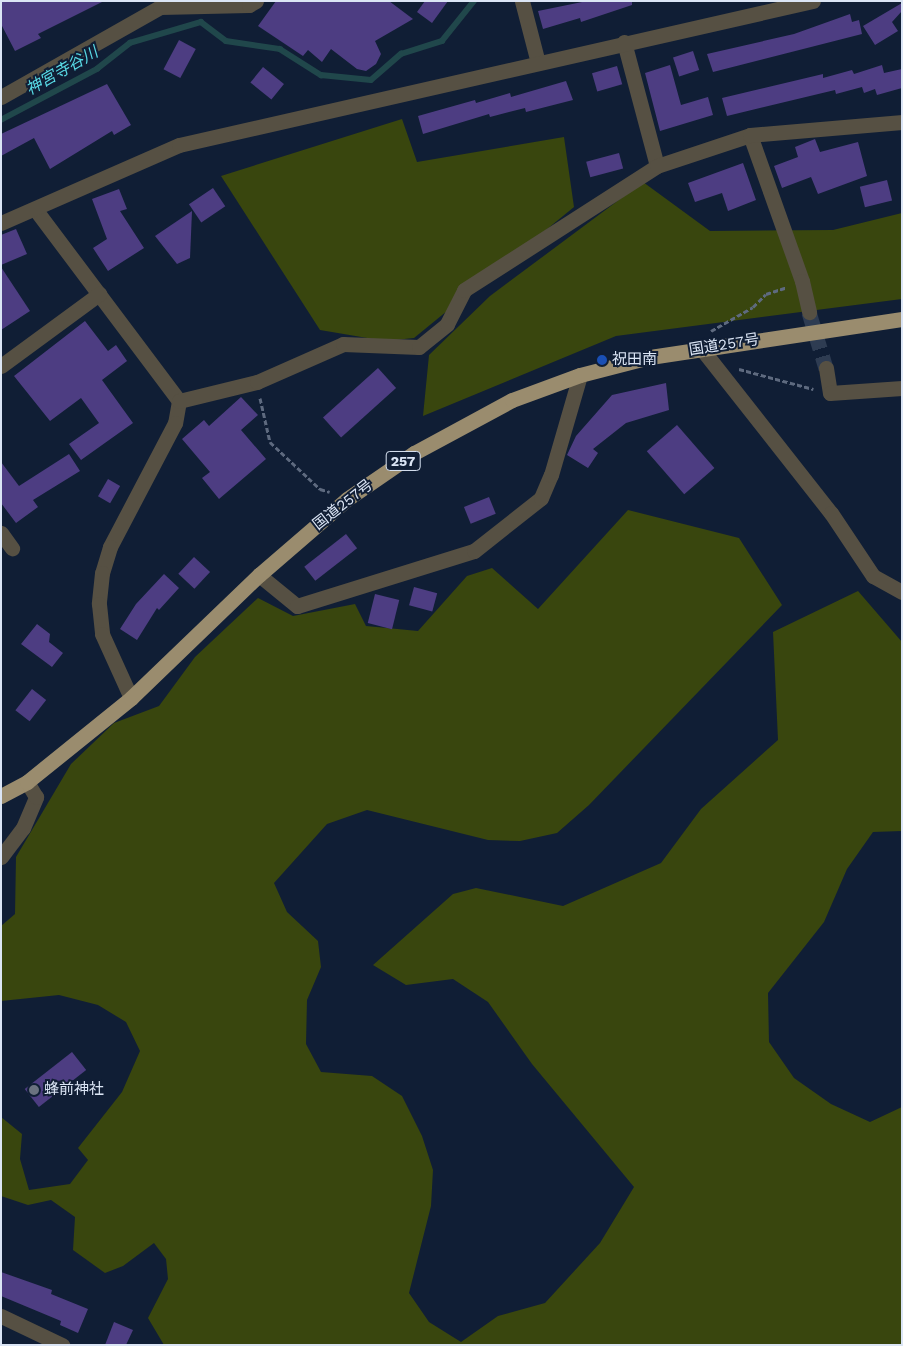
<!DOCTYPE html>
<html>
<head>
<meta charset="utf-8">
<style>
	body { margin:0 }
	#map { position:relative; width:903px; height:1346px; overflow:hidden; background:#101e35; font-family:"Work Sans","Noto Sans JP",sans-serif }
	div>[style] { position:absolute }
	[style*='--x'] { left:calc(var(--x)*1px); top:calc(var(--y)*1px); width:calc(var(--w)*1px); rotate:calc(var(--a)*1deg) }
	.green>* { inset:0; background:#39460e }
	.stream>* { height:5.5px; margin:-2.75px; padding:0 2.75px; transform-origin:2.75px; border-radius:2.75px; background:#20474b }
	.building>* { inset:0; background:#4d3d82; transform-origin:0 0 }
	.minor-tunnel>* { height:15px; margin-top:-7.5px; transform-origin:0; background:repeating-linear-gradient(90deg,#2e3c52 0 15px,transparent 0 23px) }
	.path>* { height:3px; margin-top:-1.5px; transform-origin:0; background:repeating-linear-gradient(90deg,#5e6a7f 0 5px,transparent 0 7.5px) }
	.minor>* { height:15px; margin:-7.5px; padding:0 7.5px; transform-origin:7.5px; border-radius:7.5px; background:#565043 }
	.tertiary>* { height:15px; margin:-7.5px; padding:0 7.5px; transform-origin:7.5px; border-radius:7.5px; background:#565043 }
	.trunk>* { height:15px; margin:-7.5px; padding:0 7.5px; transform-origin:7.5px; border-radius:7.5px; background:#9a8c6e }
	.dots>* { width:14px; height:14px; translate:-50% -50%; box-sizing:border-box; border:2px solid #101e35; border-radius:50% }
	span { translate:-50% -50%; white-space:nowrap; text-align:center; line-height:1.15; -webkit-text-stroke:4px #101e35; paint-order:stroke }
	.shield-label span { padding:1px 4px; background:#101e35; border:1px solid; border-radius:4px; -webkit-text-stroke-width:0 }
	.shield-label { font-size:14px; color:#dbe5f5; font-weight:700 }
	.street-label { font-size:15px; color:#dbe5f5 }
	.poi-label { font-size:15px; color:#dbe5f5 }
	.left { translate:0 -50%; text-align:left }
	.water-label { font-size:16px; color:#58d9e5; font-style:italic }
	.frame { position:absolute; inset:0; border:2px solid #dbe5f5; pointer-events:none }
</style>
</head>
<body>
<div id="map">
	<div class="green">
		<div style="clip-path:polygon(402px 119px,417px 162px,564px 137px,574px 207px,414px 338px,385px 341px,320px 330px,221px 176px)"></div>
		<div style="clip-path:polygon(643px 182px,710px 231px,833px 230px,902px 213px,902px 299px,616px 336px,423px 416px,429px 355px,490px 296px)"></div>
		<div style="clip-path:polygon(628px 510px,739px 538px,782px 605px,589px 805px,557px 833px,520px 841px,488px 840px,367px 810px,327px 824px,274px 883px,287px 912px,318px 941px,321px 967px,307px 1000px,306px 1044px,321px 1072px,372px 1076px,402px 1096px,422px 1136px,433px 1170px,431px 1206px,409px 1293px,429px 1322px,461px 1342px,498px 1316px,545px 1303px,600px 1243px,634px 1187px,532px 1064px,488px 1002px,453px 979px,406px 985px,373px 965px,453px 894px,476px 888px,563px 906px,661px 863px,701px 809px,778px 740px,773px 632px,858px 591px,902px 642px,902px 831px,873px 832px,847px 869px,824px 922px,768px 993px,769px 1042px,794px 1078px,831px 1104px,870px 1122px,902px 1107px,902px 1345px,164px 1345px,148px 1318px,168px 1279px,166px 1259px,154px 1243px,123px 1266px,105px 1273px,73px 1250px,75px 1217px,51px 1200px,28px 1205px,1px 1196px,1px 1117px,22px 1134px,20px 1159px,29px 1190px,70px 1184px,88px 1160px,78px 1148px,122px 1092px,140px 1051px,126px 1022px,98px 1005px,59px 995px,1px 1001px,1px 926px,15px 914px,16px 857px,71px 764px,114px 723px,159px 706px,195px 657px,258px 598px,293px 616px,355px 604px,366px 626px,418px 631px,467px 576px,492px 568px,538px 609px)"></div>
	</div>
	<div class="stream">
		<div style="--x:1;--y:120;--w:109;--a:-28"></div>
		<div style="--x:97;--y:69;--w:42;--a:-38.2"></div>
		<div style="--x:130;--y:43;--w:74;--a:-16.5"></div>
		<div style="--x:201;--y:22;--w:31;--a:37"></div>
		<div style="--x:226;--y:41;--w:55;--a:8.4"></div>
		<div style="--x:280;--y:49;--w:49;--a:32.4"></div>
		<div style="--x:321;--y:75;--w:50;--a:5.7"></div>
		<div style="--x:371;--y:80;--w:40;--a:-41"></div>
		<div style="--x:401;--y:54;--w:43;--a:-17.6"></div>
		<div style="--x:442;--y:41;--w:51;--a:-51.3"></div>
	</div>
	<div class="building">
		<div style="clip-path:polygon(1px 1px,104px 1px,38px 34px,41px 38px,15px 51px,1px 24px)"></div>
		<div style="clip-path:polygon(276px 1px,389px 1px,413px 19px,375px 41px,381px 54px,376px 64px,366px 71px,357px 69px,331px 49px,322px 62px,308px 50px,303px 56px,258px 26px)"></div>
		<div style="clip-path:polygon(425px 1px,448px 1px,432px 23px,417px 12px)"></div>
		<div style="clip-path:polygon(587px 1px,632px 1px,632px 5px,581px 22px,580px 18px,543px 29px,538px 11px)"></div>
		<div style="clip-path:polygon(902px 3px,902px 11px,892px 22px,898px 31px,875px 45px,863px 26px)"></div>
		<div style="clip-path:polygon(850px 14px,852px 22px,859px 20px,862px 34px,713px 72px,707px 54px,794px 34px)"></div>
		<div style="left:179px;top:40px;width:19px;height:33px;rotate:28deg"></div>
		<div style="left:693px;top:51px;width:20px;height:21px;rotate:72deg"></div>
		<div style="clip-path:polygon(670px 65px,681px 105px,708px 97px,713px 115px,660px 131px,645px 73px)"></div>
		<div style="clip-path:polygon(882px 65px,884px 73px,902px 69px,902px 88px,877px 95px,875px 89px,864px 93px,862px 87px,836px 94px,835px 90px,727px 116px,722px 98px,823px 74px,823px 78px,852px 70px,854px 74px)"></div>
		<div style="left:617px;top:66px;width:19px;height:26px;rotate:74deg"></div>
		<div style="left:263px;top:67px;width:27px;height:20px;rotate:39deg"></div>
		<div style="clip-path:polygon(566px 81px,573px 100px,526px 112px,525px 108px,490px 117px,489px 114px,423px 134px,418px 116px,475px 100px,476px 103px,510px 93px,511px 97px)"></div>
		<div style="clip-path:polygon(107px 84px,131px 125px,114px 135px,112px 131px,50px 169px,34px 138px,1px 156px,1px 134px)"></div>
		<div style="clip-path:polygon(815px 139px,820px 152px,858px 142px,867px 176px,818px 194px,811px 177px,782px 188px,774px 166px,798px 157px,795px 147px)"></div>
		<div style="left:619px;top:153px;width:16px;height:34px;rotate:75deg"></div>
		<div style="clip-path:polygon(743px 163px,756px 200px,728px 211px,722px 193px,695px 202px,688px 183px)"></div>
		<div style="left:887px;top:180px;width:21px;height:28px;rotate:76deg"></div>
		<div style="left:213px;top:188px;width:22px;height:29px;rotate:56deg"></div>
		<div style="clip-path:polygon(119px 189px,127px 209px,120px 211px,144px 248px,108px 271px,93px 248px,107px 239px,92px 199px)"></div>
		<div style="clip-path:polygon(192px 211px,190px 258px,177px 264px,155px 236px)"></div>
		<div style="clip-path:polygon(16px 229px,27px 254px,1px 265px,1px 235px)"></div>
		<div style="clip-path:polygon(1px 267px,30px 311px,1px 330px)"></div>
		<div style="clip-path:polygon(85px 321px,108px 351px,116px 345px,127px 361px,102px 380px,133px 423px,81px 460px,69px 444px,99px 423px,81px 398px,50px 421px,14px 376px)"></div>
		<div style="left:378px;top:368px;width:27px;height:74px;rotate:48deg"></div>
		<div style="clip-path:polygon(666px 383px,669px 410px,626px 423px,593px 449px,598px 453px,588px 468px,567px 455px,576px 436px,612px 395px)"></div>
		<div style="clip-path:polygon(241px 397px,258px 415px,241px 430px,266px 459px,219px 499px,202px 478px,210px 472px,182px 439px,204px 420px,209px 426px)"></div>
		<div style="left:677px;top:425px;width:57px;height:40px;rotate:49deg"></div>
		<div style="clip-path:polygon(69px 454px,80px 471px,33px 500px,38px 507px,16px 523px,1px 503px,1px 462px,19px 486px)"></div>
		<div style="left:108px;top:479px;width:14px;height:20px;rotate:30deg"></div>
		<div style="left:489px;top:497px;width:18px;height:27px;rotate:68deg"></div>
		<div style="left:346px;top:534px;width:18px;height:53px;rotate:52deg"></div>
		<div style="left:194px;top:557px;width:22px;height:23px;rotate:43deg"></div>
		<div style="clip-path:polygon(164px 574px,179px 588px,159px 610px,157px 608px,137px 640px,120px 629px,136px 604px)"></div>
		<div style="left:414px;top:587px;width:24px;height:19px;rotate:15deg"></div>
		<div style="left:375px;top:594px;width:25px;height:30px;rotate:14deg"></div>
		<div style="clip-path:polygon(37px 624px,50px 634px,49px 642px,63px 653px,52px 667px,21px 644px)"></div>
		<div style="left:32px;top:689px;width:18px;height:27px;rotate:38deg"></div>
		<div style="left:72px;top:1052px;width:23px;height:60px;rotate:52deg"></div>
		<div style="clip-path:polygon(1px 1272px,52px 1290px,51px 1294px,88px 1309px,78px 1333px,60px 1325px,61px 1321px,1px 1296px)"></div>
		<div style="clip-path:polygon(114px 1322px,133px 1330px,126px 1345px,105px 1345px)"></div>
	</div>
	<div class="minor-tunnel">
		<div style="--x:809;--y:312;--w:59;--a:73.1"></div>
	</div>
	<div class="path">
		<div style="--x:711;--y:331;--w:48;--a:-29.7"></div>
		<div style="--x:753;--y:307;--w:18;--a:-45"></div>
		<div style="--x:766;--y:294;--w:22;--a:-18"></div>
		<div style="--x:739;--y:369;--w:77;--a:15.1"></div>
		<div style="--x:260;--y:398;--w:45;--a:77.2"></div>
		<div style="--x:270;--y:442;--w:69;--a:43.2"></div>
		<div style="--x:320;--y:489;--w:10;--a:17"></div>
	</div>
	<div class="minor">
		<div style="--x:522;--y:1;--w:64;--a:75.5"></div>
		<div style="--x:624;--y:42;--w:128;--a:75.1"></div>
		<div style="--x:1;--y:97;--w:183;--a:-29.5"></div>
		<div style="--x:160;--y:7;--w:89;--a:-1.3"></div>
		<div style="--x:249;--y:5;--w:8;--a:-30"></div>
		<div style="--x:750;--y:135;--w:155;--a:70.4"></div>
		<div style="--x:802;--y:281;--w:32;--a:77"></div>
		<div style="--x:35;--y:209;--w:240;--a:53.1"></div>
		<div style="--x:179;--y:401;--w:22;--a:100"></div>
		<div style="--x:175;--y:423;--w:140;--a:117.7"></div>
		<div style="--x:110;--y:547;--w:27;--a:107"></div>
		<div style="--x:102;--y:573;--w:31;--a:96"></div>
		<div style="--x:99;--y:604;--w:30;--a:84"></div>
		<div style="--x:102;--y:634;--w:70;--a:65.6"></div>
		<div style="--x:701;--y:348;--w:210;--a:51.8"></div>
		<div style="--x:831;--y:513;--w:76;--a:56.3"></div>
		<div style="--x:873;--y:576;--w:33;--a:29"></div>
		<div style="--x:1;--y:366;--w:122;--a:-36.3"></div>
		<div style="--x:826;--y:368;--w:25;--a:81"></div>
		<div style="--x:830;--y:393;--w:72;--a:-4"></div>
		<div style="--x:179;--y:401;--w:80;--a:-13.7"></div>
		<div style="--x:257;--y:382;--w:94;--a:-23.8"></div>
		<div style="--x:343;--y:344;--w:76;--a:2.3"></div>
		<div style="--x:419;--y:347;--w:36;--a:-39"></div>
		<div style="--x:447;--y:324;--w:38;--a:-63"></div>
		<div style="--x:464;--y:290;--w:229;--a:-32.7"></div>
		<div style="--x:657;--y:166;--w:98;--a:-18.4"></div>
		<div style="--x:750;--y:135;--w:153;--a:-4.9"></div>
		<div style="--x:1;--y:533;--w:19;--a:54"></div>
		<div style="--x:259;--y:575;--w:49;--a:39.2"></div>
		<div style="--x:297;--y:606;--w:185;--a:-17.3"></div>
		<div style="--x:474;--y:551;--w:85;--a:-38.3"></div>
		<div style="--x:541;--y:498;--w:25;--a:-67"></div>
		<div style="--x:551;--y:475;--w:104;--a:-73.8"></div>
		<div style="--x:1;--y:857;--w:36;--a:-53"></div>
		<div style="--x:23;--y:828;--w:34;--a:-67"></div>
		<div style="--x:36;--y:797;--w:17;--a:-121"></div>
		<div style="--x:1;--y:1316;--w:68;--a:25.4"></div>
	</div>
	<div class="tertiary">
		<div style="--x:1;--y:223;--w:194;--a:-23.7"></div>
		<div style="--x:179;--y:145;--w:650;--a:-12.8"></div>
	</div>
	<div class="trunk">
		<div style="--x:1;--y:796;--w:30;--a:-28"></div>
		<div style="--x:27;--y:782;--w:134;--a:-38.9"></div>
		<div style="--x:131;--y:698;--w:178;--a:-43.9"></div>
		<div style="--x:259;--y:575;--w:116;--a:-40.8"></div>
		<div style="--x:347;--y:499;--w:81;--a:-34.5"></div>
		<div style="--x:414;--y:453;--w:111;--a:-28.4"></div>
		<div style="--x:512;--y:400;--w:72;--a:-20.2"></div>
		<div style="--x:580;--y:375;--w:72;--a:-14.4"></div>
		<div style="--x:650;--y:357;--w:255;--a:-8.6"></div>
	</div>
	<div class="dots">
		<div style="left:602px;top:360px;background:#1a4fb4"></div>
		<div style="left:34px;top:1090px;background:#6b7280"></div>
	</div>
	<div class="shield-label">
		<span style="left:403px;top:461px">257</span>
	</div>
	<div class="street-label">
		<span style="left:724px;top:345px;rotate:-9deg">国道257号</span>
		<span style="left:343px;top:505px;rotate:-38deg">国道257号</span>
	</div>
	<div class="poi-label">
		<span class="left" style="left:612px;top:360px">祝田南</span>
		<span class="left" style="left:44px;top:1090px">蜂前神社</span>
	</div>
	<div class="water-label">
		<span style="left:62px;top:71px;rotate:-30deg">神宮寺谷川</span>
	</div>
	<div class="frame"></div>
</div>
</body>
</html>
